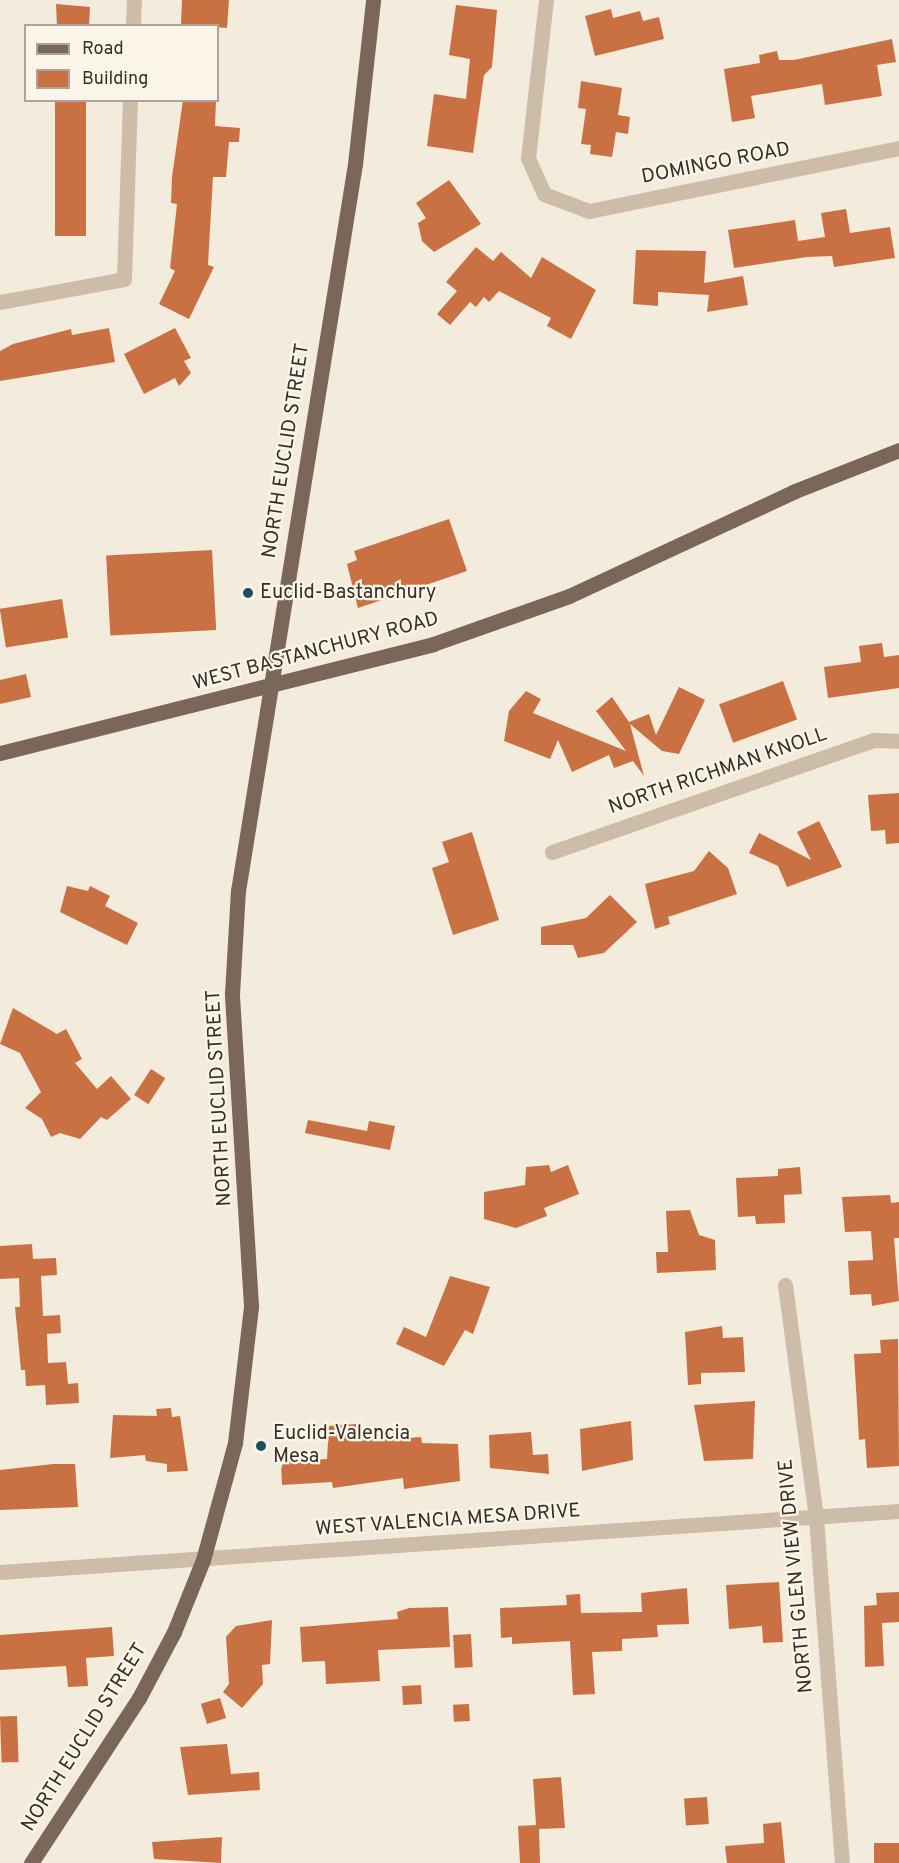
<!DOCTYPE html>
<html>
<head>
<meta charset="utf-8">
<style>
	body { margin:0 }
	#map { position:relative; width:899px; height:1863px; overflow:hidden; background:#f3ebdc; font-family:Overpass,sans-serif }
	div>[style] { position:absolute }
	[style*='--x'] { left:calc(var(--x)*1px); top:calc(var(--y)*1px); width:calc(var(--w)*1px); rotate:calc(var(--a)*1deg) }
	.building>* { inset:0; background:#ca7144; transform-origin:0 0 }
	.minor>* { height:15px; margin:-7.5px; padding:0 7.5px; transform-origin:7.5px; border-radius:7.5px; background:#ccbca8 }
	.major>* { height:15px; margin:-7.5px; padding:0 7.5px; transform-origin:7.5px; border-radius:7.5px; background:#7b6759 }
	.dots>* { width:16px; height:16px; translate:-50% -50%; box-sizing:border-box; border:3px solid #faf4e9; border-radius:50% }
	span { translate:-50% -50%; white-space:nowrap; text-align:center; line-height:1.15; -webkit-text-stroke:4.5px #faf4e9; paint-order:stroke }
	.street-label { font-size:20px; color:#382f28 }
	.poi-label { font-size:20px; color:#382f28 }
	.left { translate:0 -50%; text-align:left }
	.legend { position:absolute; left:24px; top:24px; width:195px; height:78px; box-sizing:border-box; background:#faf4e9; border:2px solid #aca59c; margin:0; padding:8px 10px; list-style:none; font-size:18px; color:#382f28 }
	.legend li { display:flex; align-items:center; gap:12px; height:30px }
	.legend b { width:30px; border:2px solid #aca59c }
</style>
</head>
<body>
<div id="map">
	<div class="building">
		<div style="clip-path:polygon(182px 0,229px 0,227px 28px,181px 24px)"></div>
		<div style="clip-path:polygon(56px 4px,90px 7px,89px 26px,57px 26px)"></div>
		<div style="clip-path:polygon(456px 5px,497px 10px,492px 67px,484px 75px,473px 153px,427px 146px,434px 94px,466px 99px,470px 59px,449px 55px)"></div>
		<div style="clip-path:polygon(611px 9px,613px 18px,640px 11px,643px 21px,659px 17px,664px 39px,595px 56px,585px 16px)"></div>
		<div style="clip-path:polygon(892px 39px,896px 62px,877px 65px,882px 96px,825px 105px,822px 84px,751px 96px,755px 118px,732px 122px,724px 69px,760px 63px,759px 55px,777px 51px,779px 60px,794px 60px)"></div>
		<div style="clip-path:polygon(581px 81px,622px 88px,618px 115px,630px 117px,628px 134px,616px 132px,612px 157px,590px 154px,591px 145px,581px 144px,586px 109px,578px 108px)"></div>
		<div style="left:55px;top:100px;width:31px;height:136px"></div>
		<div style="clip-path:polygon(183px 100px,216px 100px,215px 126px,240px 128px,239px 142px,229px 142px,226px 177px,213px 177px,208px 265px,214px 267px,189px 319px,159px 304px,175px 271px,170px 268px,177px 204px,171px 203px,172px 177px)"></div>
		<div style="clip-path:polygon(449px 180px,481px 224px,434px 252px,422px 241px,418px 223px,426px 218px,416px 203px)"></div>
		<div style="clip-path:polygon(846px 209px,850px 233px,890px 227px,895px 258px,834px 267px,832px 256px,807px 257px,734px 268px,728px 230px,795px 220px,798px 241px,825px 237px,821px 213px)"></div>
		<div style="clip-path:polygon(476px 247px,493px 261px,501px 252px,531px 278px,542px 257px,596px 290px,571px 339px,547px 326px,551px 318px,499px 291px,489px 302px,484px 297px,476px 307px,470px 302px,450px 325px,437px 314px,457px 291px,446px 282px)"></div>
		<div style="clip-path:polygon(636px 250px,706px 251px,704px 283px,743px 276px,748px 305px,707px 312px,709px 295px,658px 292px,658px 306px,633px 304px)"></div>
		<div style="clip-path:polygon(109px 328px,115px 362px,0 381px,0 351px,13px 344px,71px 329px,72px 335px)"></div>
		<div style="clip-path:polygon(175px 328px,191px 358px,184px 361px,191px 373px,179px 386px,175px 378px,144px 394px,124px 354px)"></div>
		<div style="clip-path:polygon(449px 519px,467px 571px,358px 608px,347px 564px,357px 560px,354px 551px)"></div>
		<div style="left:212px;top:550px;width:80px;height:106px;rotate:87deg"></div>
		<div style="left:62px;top:599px;width:39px;height:63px;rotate:81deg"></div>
		<div style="clip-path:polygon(882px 643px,884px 657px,899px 655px,899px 688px,828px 698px,824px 667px,861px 662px,859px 646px)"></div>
		<div style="clip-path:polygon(26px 674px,31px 697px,0 704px,0 680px)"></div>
		<div style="left:783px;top:681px;width:41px;height:68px;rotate:70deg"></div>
		<div style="clip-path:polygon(679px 687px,705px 700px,679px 754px,662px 751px,630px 724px,644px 776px,633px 761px,614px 768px,609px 755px,572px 772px,558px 740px,550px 759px,504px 741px,509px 711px,526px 691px,541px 699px,533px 713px,626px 751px,596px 711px,612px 697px,629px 722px,649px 714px,656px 735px)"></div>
		<div style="clip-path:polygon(899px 793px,899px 843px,886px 844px,885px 830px,871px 831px,868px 795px)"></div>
		<div style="clip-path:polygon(819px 821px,842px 867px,787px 887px,778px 866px,749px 853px,759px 833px,811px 860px,797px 832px)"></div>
		<div style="clip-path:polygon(472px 832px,499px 920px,453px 935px,432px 868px,449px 862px,442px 842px)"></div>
		<div style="clip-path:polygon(709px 851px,728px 868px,737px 894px,668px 917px,670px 924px,655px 929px,645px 884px,694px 871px)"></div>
		<div style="clip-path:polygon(67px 886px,88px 891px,90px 886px,110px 896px,105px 906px,138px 923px,127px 945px,60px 912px)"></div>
		<div style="clip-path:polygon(610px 895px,637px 922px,604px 953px,578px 958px,573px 945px,541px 945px,541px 927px,586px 918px)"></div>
		<div style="clip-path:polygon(13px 1008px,57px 1034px,66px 1029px,82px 1059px,75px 1063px,97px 1089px,111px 1076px,131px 1099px,107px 1120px,101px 1117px,80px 1139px,60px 1133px,51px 1137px,42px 1119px,25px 1108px,41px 1092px,20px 1053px,0 1044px)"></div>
		<div style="left:151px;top:1069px;width:17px;height:31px;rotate:33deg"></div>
		<div style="clip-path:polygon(308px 1120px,367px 1131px,369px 1121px,395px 1126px,390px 1150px,305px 1133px)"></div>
		<div style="clip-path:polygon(549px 1165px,551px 1172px,568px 1165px,579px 1194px,544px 1208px,547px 1216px,516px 1228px,484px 1219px,484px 1192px,525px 1185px,526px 1167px)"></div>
		<div style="clip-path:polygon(800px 1167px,802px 1194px,784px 1195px,785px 1223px,756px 1224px,755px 1216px,738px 1217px,736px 1178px,778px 1176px,778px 1169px)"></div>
		<div style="clip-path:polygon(890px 1195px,891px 1203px,899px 1202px,899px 1238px,894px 1238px,899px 1301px,872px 1306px,871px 1294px,850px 1295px,848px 1261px,873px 1260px,871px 1231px,845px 1232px,842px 1197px)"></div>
		<div style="clip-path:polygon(690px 1210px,699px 1235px,715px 1240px,716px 1270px,657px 1273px,656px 1252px,668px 1252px,666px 1211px)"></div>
		<div style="clip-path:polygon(32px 1244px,33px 1259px,56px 1258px,57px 1275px,41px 1276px,43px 1316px,60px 1315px,61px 1333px,47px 1334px,48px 1363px,66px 1362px,68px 1384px,78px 1383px,79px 1403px,46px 1405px,45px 1385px,26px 1386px,25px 1370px,21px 1370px,15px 1307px,20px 1307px,19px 1278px,0 1279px,0 1246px)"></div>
		<div style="clip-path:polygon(450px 1276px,490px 1287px,473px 1334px,465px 1330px,444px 1366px,396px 1344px,404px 1327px,426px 1337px)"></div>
		<div style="clip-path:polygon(722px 1326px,723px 1338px,743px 1337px,745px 1372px,701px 1373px,701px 1384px,688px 1385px,685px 1332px)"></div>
		<div style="clip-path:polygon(898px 1339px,899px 1466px,867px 1468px,865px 1439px,859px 1440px,854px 1354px,881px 1353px,880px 1340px)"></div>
		<div style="clip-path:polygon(755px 1401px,753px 1459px,704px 1461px,694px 1405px)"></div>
		<div style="clip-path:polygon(171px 1408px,172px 1417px,180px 1416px,188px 1471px,167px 1472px,167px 1464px,146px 1461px,145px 1455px,110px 1458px,113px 1415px,157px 1416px,156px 1409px)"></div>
		<div style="clip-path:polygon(631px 1421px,633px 1460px,582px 1471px,580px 1429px)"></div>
		<div style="clip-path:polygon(356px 1424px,357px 1436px,407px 1432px,408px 1438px,421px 1437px,422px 1443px,458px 1444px,460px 1481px,404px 1489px,403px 1478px,333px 1488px,332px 1482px,282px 1485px,281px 1462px,327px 1459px,329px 1426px)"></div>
		<div style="clip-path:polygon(531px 1432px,533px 1455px,548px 1454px,549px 1474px,490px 1468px,489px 1435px)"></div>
		<div style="clip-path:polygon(53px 1464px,75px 1464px,78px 1507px,0 1510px,0 1470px)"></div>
		<div style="clip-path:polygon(779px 1582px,783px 1642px,763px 1643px,762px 1626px,729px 1629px,726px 1585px)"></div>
		<div style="clip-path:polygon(687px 1588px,689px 1624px,657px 1625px,658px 1637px,622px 1639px,622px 1651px,592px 1652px,595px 1694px,573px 1695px,570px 1641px,512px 1644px,512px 1637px,501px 1638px,500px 1608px,567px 1605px,566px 1595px,580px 1594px,581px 1613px,642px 1612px,641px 1593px)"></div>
		<div style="clip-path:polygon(899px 1592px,899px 1622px,882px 1623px,884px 1666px,865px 1667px,864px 1606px,877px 1605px,876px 1593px)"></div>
		<div style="clip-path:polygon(448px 1607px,450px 1647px,378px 1650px,380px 1681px,326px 1684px,325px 1661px,302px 1662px,300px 1627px,398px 1619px,397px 1612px,409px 1608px)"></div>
		<div style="clip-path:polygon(272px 1620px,270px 1664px,262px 1665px,263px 1684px,242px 1708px,223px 1692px,229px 1684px,226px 1637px,236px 1626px)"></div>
		<div style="clip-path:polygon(112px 1627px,114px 1656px,86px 1658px,88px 1686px,68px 1687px,66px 1666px,0 1670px,0 1635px)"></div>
		<div style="left:471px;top:1634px;width:33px;height:18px;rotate:87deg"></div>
		<div style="left:421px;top:1685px;width:19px;height:19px;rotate:87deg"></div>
		<div style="left:220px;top:1698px;width:21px;height:20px;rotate:73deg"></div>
		<div style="left:469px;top:1704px;width:17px;height:16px;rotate:87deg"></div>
		<div style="left:17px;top:1716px;width:46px;height:17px;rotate:88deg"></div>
		<div style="clip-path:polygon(227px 1744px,231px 1774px,259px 1772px,260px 1790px,188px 1795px,180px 1747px)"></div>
		<div style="clip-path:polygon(561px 1777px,565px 1828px,539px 1829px,540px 1863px,520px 1863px,518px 1826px,536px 1825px,533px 1779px)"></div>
		<div style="left:707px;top:1797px;width:27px;height:23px;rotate:86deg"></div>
		<div style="clip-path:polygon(781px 1822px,785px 1863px,727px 1863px,725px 1846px,764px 1843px,763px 1824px)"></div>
		<div style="clip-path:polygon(222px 1837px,221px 1863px,154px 1859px,152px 1842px)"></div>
		<div style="left:899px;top:1843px;width:20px;height:25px;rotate:90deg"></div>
	</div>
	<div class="minor">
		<div style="--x:546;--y:0;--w:159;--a:96.5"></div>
		<div style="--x:528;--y:158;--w:39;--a:66"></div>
		<div style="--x:544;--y:194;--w:48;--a:20.7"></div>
		<div style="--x:589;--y:211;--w:316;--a:-11.5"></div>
		<div style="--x:133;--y:26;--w:26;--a:-88"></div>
		<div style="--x:0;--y:302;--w:126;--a:-10.5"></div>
		<div style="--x:124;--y:279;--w:179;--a:-88.1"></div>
		<div style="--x:552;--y:852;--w:341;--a:-19.2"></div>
		<div style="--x:874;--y:740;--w:25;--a:2"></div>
		<div style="--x:785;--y:1285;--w:235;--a:82.4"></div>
		<div style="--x:816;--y:1518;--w:346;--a:85.7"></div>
		<div style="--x:0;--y:1572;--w:901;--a:-3.88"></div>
	</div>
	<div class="major">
		<div style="--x:0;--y:753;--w:447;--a:-14.1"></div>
		<div style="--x:433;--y:644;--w:144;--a:-19.4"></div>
		<div style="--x:569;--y:596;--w:249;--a:-24.9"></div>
		<div style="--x:795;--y:491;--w:112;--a:-21.5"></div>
		<div style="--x:31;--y:1863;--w:197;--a:-56.8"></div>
		<div style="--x:139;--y:1698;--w:75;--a:-62.1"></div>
		<div style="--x:174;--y:1632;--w:78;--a:-68.1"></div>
		<div style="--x:203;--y:1560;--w:121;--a:-74.7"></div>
		<div style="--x:235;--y:1443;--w:138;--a:-83.3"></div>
		<div style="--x:251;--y:1306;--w:313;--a:-93.5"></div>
		<div style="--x:232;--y:994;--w:103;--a:-86.7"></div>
		<div style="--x:238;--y:891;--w:736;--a:-80.86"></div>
		<div style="--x:355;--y:164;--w:165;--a:-83.7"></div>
	</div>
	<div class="dots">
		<div style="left:248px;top:593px;background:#1c515b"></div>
		<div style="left:261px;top:1446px;background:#1c515b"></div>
	</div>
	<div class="street-label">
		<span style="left:716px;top:164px;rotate:-11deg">DOMINGO ROAD</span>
		<span style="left:287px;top:451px;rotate:-81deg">NORTH EUCLID STREET</span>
		<span style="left:316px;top:652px;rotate:-15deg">WEST BASTANCHURY ROAD</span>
		<span style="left:718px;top:772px;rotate:-19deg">NORTH RICHMAN KNOLL</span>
		<span style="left:220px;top:1098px;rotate:-93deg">NORTH EUCLID STREET</span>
		<span style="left:448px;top:1521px;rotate:-4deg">WEST VALENCIA MESA DRIVE</span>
		<span style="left:797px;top:1576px;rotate:-95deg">NORTH GLEN VIEW DRIVE</span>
		<span style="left:85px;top:1738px;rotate:-58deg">NORTH EUCLID STREET</span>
	</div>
	<div class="poi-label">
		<span class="left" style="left:260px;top:593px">Euclid-Bastanchury</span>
		<span class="left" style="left:273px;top:1446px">Euclid-Valencia<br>Mesa</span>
	</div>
	<ul class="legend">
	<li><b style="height:8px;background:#7b6759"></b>Road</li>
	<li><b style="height:16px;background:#ca7144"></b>Building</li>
	</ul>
</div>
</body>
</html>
